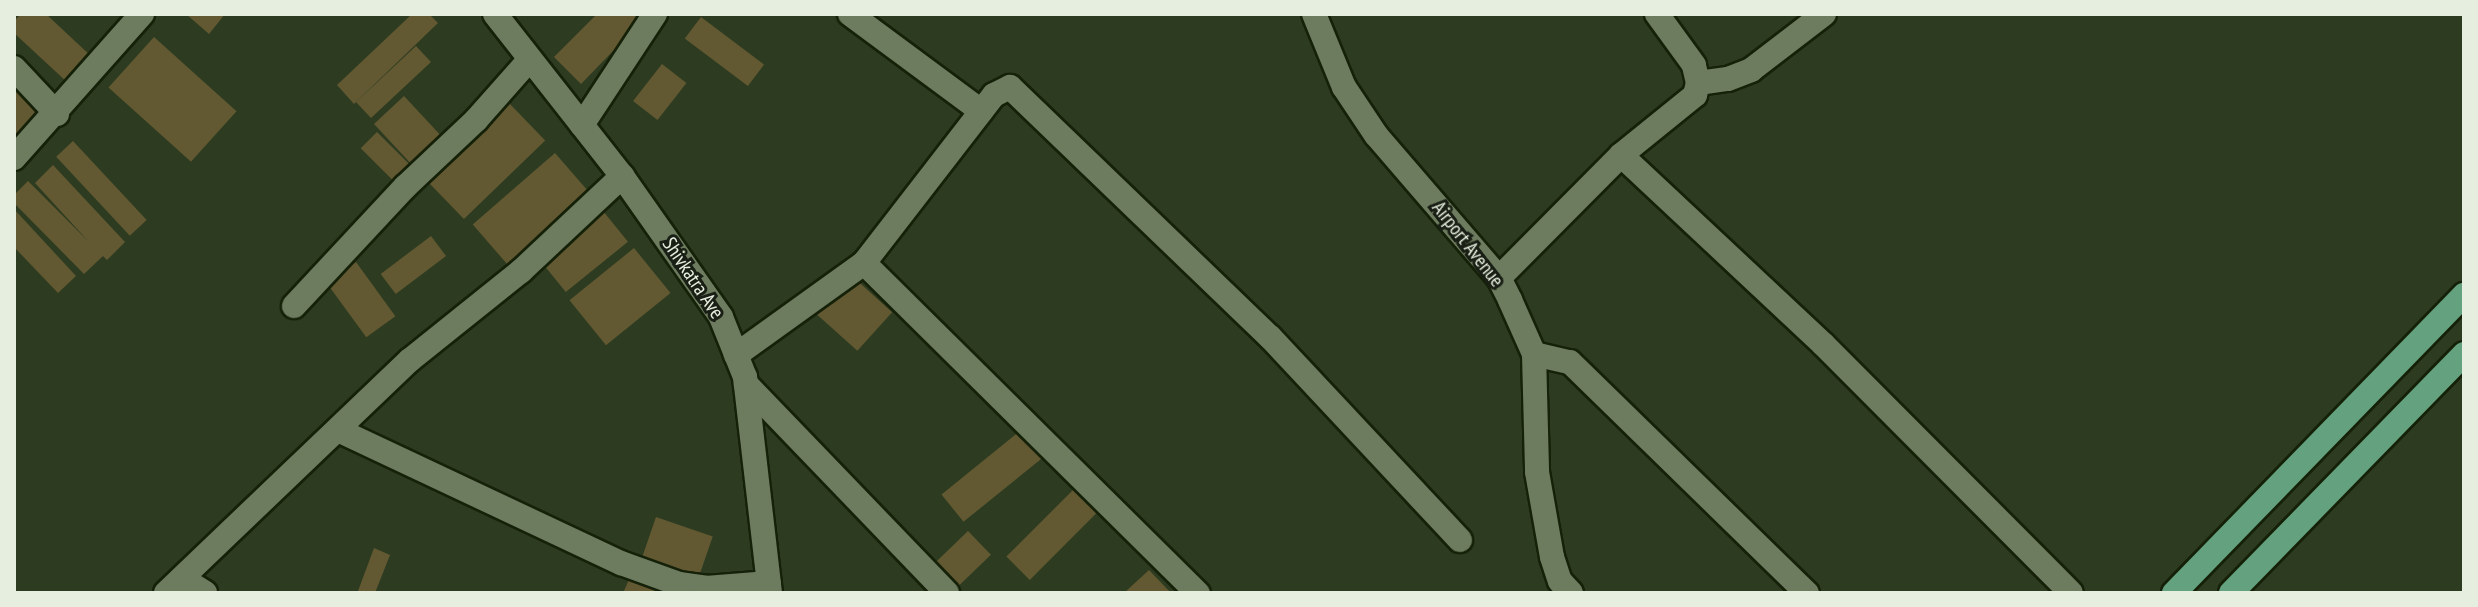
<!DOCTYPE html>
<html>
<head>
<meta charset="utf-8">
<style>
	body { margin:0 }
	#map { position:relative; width:2478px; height:607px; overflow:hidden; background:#2d3b20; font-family:"PT Sans Narrow",sans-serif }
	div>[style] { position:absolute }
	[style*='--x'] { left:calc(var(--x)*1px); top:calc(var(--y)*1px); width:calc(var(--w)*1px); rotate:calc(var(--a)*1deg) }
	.building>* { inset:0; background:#625932; transform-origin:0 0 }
	.roads { filter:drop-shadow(2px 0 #152108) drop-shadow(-2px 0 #152108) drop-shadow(0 2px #152108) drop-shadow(0 -2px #152108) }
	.minor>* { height:24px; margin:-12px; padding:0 12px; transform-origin:12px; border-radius:12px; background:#6d7c5f }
	.major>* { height:24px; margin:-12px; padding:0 12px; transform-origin:12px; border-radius:12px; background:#64a17e }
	span { translate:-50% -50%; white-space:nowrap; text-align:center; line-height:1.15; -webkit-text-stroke:6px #191f14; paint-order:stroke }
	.street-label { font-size:20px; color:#e6efdf }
	.frame { position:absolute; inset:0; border:16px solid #e6efdf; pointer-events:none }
</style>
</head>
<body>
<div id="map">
	<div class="building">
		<div style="clip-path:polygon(21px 14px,46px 14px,92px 57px,68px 83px,14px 33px,14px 21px)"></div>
		<div style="clip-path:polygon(186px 14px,225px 14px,209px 34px)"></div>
		<div style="clip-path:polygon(412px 14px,429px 14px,438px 23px,354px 104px,337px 85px)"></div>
		<div style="clip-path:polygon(597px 14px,649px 14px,581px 84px,554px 57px)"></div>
		<div style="left:701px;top:17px;width:79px;height:27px;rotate:37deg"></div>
		<div style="left:154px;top:37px;width:111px;height:68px;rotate:42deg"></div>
		<div style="left:416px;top:46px;width:22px;height:82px;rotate:47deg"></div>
		<div style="left:662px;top:64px;width:31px;height:47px;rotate:38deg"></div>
		<div style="clip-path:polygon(20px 84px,50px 115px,14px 151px,14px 90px)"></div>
		<div style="left:404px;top:96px;width:57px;height:41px;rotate:47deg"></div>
		<div style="left:507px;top:101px;width:55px;height:113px;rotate:46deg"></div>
		<div style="left:377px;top:132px;width:45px;height:23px;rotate:45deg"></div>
		<div style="left:73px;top:141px;width:108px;height:23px;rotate:47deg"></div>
		<div style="left:555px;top:153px;width:53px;height:109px;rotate:49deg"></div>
		<div style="clip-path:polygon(53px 165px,125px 242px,107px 260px,103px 256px,84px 274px,14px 203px,14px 195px,28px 181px,89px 242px,35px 183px)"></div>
		<div style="left:599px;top:206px;width:46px;height:80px;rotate:51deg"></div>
		<div style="clip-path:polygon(14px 209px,76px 276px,58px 293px,14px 247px)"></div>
		<div style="left:431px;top:236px;width:25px;height:63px;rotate:53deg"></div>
		<div style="left:634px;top:248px;width:58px;height:83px;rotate:51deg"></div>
		<div style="left:356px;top:262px;width:67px;height:36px;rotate:54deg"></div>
		<div style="left:852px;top:276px;width:54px;height:52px;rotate:42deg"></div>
		<div style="left:1020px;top:431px;width:35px;height:101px;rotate:51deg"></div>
		<div style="left:1075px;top:488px;width:33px;height:97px;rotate:45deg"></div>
		<div style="left:656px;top:517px;width:60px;height:42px;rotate:19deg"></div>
		<div style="left:968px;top:531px;width:33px;height:54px;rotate:46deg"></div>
		<div style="clip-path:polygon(374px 548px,390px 555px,375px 593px,363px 593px,358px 591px)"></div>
		<div style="clip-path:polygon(1149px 570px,1171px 593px,1124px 593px)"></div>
		<div style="clip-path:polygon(632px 573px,680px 593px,623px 593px)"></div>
	</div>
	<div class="roads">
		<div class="minor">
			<div style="--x:495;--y:14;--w:206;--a:51.9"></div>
			<div style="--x:622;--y:176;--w:172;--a:54.9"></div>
			<div style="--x:721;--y:317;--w:65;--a:68.2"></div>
			<div style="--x:745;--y:377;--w:217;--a:83.4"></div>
			<div style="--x:850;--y:14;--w:163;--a:36.5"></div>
			<div style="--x:1314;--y:14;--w:79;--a:67.7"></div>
			<div style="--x:1344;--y:87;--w:58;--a:56.3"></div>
			<div style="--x:1376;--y:135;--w:189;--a:49.3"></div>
			<div style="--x:1499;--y:278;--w:25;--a:63"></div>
			<div style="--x:1510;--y:300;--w:59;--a:66"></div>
			<div style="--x:1534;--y:354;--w:118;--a:88.5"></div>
			<div style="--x:1537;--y:472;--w:86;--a:80"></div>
			<div style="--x:1552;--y:557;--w:25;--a:72"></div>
			<div style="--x:1560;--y:581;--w:16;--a:47"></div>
			<div style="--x:14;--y:68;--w:63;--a:46.9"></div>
			<div style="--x:1698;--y:83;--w:30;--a:-8"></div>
			<div style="--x:1728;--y:79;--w:25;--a:-21"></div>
			<div style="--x:1751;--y:70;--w:92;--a:-37.5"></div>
			<div style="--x:582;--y:125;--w:133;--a:-56.7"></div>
			<div style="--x:1621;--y:155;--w:277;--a:43.1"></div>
			<div style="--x:1823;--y:344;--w:351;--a:45.1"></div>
			<div style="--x:14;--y:158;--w:193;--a:-48.4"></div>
			<div style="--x:864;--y:263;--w:470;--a:44.7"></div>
			<div style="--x:1499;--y:278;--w:173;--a:-45.2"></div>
			<div style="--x:1621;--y:155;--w:95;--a:-39"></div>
			<div style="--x:1695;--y:95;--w:12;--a:-76"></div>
			<div style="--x:1698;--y:83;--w:18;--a:-103"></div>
			<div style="--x:1694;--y:65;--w:63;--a:-126"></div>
			<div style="--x:294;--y:306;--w:163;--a:-47"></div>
			<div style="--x:405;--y:187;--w:98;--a:-43.3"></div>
			<div style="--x:476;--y:120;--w:81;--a:-48.5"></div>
			<div style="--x:1534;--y:354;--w:37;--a:13"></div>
			<div style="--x:1570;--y:362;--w:331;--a:44.3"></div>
			<div style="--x:736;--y:355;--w:158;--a:-35.7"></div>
			<div style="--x:864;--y:263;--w:212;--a:-52.3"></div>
			<div style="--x:994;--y:95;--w:18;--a:-27"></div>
			<div style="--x:1010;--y:87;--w:361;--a:43.9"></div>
			<div style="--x:1270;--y:337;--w:278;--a:46.9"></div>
			<div style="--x:746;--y:384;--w:290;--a:46.1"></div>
			<div style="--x:338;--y:430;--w:313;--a:25.2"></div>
			<div style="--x:621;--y:563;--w:62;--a:19.9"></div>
			<div style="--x:679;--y:584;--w:27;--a:8"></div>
			<div style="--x:706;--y:588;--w:63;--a:-4.5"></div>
			<div style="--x:183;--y:579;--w:26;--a:32"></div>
			<div style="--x:166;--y:593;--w:337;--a:-43.7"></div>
			<div style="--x:410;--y:360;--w:142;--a:-38.7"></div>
			<div style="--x:521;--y:271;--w:139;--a:-43.2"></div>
		</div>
		<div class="major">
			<div style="--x:2174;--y:593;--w:416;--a:-45.8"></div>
			<div style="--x:2231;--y:593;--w:334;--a:-45.7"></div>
		</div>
	</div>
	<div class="street-label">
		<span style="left:1468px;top:244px;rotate:52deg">Airport Avenue</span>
		<span style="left:693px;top:278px;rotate:56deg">Shivkatra Ave</span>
	</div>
	<div class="frame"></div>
</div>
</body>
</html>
